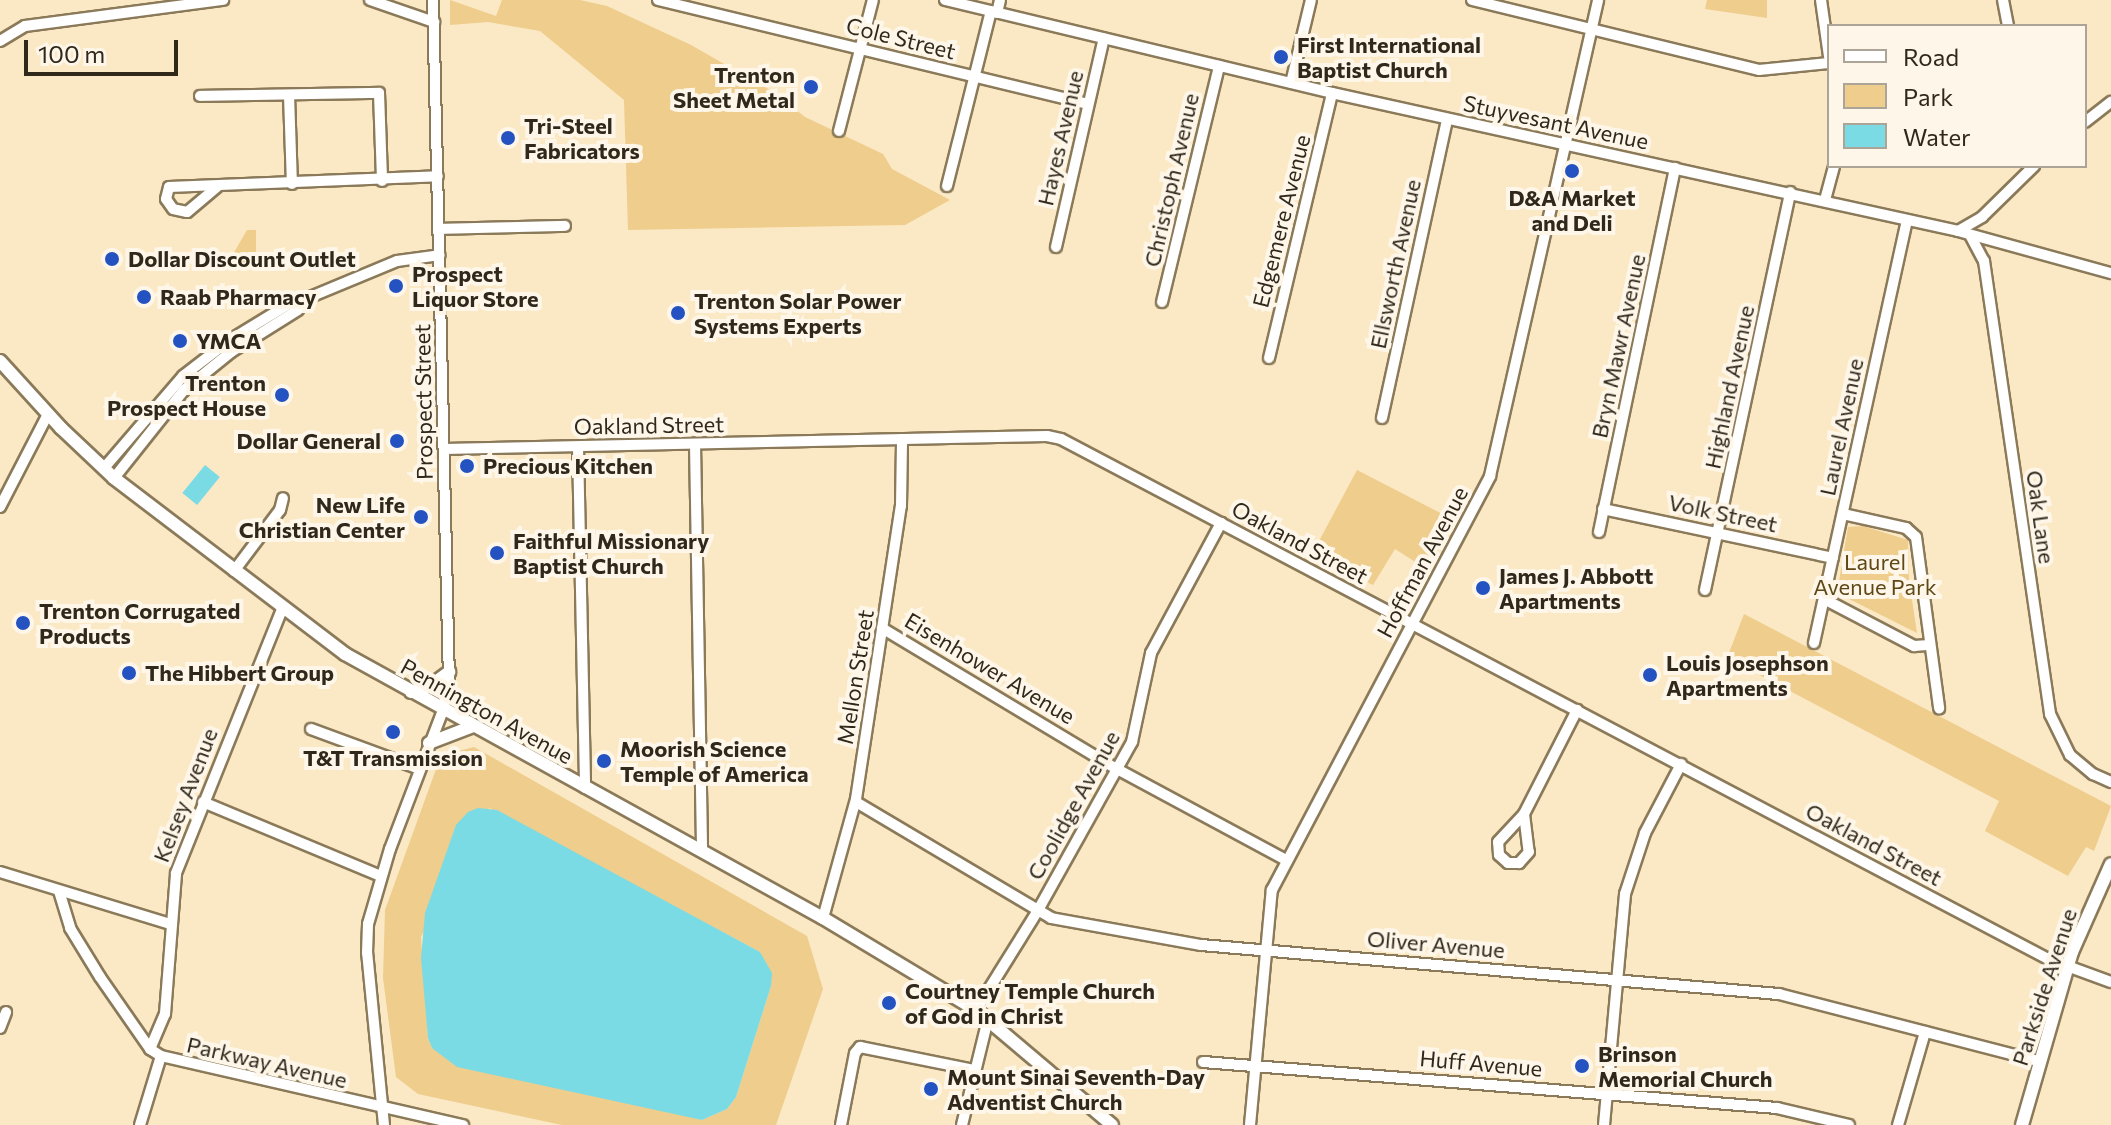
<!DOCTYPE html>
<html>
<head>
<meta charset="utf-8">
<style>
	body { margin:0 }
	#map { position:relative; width:2111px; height:1125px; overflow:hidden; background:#fbe8c5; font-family:Commissioner,sans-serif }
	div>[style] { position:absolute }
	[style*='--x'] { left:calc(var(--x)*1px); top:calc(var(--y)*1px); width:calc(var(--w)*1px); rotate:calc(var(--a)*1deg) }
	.green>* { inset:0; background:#eecd8d }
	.water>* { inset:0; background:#7adbe4; transform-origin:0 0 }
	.roads { filter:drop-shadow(2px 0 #8b7a59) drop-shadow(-2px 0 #8b7a59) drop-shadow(0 2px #8b7a59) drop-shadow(0 -2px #8b7a59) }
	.minor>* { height:10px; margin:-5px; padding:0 5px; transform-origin:5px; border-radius:5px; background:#fff }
	.major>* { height:12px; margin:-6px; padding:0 6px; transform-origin:6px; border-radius:6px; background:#fff }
	.dots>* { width:22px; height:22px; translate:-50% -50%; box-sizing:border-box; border:4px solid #fef7e9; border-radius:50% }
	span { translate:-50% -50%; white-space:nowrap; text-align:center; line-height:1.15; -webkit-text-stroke:8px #fef7e9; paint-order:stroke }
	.street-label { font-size:22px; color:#2f281b }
	.poi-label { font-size:22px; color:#2f281b; font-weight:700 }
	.left { translate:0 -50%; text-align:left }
	.right { translate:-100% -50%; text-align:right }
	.park-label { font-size:22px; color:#5f4815 }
	.legend { position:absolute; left:1827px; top:24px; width:260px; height:144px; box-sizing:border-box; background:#fef7e9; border:2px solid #aba497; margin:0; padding:10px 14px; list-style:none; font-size:24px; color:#2f281b }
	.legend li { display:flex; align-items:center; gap:16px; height:40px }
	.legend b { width:40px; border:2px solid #aba497 }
	.scale { position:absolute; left:24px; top:40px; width:154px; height:36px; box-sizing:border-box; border:4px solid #2f281b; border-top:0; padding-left:10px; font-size:24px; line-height:28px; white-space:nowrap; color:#2f281b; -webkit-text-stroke:6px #fef7e9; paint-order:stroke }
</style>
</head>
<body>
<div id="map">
	<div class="green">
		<div style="clip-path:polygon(450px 0,496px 16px,502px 0,580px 0,607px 6px,691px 45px,775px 93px,805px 117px,883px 154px,892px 169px,950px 200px,905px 225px,628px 230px,624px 100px,540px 31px,488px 22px,450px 25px)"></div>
		<div style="clip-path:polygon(1707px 0,1767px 0,1767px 18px,1705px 9px)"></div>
		<div style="clip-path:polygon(247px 230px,256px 230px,256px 270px,240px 265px,237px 269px,229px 261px)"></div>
		<div style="clip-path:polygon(1357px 470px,1454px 520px,1428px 570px,1395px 549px,1373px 585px,1311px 556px)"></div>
		<div style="clip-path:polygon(1863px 526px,1908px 540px,1909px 580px,1917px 633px,1837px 593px,1848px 527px)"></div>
		<div style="clip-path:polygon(1744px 614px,2111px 806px,2094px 851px,2086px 847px,2068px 876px,1985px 831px,1999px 801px,1727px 658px)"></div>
		<div style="clip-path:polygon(evenodd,474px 747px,807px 936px,823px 989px,776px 1125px,562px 1125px,418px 1094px,396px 1077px,383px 978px,385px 910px,439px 761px,447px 754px,474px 747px,489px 808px,760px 952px,771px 986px,736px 1097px,727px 1109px,702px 1120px,432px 1048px,428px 1038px,421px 937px,489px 808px)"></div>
	</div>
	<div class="water">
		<div style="left:205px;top:465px;width:19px;height:36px;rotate:39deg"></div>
		<div style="clip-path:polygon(478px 808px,497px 810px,760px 952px,772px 973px,771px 986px,736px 1097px,727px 1109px,702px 1120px,457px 1067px,432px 1048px,428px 1038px,421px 958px,425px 913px,456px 825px,468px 812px)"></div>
	</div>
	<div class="roads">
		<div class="minor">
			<div style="--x:370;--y:0;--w:68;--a:19"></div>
			<div style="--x:658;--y:0;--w:442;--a:13.6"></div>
			<div style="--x:945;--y:0;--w:398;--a:13.5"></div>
			<div style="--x:1332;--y:93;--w:641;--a:12.43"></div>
			<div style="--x:1958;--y:231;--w:159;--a:15.4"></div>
			<div style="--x:1472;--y:0;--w:295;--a:13.7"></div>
			<div style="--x:1759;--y:70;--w:70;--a:-5.7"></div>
			<div style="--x:1821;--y:0;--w:57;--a:81.9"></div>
			<div style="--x:2003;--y:0;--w:26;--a:79"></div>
			<div style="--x:997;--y:13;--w:13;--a:-77"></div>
			<div style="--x:0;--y:41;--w:29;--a:-31"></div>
			<div style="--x:25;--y:26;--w:200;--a:-7.5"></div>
			<div style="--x:1291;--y:83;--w:85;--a:-76.5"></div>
			<div style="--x:289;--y:95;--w:89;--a:88.1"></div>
			<div style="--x:200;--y:96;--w:179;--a:-1"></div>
			<div style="--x:379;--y:93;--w:88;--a:88"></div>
			<div style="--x:2085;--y:122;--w:33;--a:-38"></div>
			<div style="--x:839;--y:131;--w:135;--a:-75.5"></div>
			<div style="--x:947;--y:186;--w:180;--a:-75.9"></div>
			<div style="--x:217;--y:187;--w:39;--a:140"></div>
			<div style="--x:187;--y:212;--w:14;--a:-168"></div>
			<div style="--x:173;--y:209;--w:12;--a:-125"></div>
			<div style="--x:166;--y:199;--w:12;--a:-76"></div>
			<div style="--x:169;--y:187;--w:269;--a:-2.3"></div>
			<div style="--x:1825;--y:200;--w:35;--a:-75"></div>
			<div style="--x:440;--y:229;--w:125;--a:-1.4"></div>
			<div style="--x:1958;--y:231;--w:28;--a:-30"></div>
			<div style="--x:1982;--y:217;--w:73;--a:-44.4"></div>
			<div style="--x:1970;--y:235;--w:30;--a:62"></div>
			<div style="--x:1984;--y:261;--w:458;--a:81.7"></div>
			<div style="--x:2050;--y:714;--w:46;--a:64"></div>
			<div style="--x:2070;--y:755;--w:30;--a:40"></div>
			<div style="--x:2093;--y:774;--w:20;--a:24"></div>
			<div style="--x:1056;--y:247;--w:214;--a:-77.1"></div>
			<div style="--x:303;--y:300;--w:102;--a:-22.5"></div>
			<div style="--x:397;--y:261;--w:43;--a:-7.9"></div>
			<div style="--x:1162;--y:302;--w:243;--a:-76.4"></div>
			<div style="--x:1269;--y:358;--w:272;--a:-76.6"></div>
			<div style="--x:1382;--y:418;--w:306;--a:-77.7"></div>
			<div style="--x:695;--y:444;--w:407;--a:89"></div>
			<div style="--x:578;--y:447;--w:341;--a:88.8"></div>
			<div style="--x:444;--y:449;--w:603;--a:-1.24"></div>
			<div style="--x:1047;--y:436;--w:14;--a:12"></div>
			<div style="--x:1061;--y:439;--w:1116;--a:27.78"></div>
			<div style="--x:2048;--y:959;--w:67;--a:20.1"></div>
			<div style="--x:104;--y:468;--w:121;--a:-49.3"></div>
			<div style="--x:183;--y:376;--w:59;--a:-37.5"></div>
			<div style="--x:230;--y:340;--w:69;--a:-31.4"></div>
			<div style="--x:289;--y:304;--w:15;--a:-16"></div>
			<div style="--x:303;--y:300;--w:11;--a:117"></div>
			<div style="--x:298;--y:310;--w:79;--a:147.9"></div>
			<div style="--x:231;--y:352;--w:60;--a:141"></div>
			<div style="--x:184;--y:390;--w:112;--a:128.5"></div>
			<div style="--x:0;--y:507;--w:105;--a:-62.7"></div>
			<div style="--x:1603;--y:509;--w:235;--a:12"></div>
			<div style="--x:1843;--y:514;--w:65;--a:12.5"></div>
			<div style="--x:1906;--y:528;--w:13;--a:42"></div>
			<div style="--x:1916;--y:537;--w:173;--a:82.3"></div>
			<div style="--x:1599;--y:532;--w:372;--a:-78.2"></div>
			<div style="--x:234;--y:571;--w:76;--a:-53"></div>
			<div style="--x:280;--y:510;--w:12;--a:-76"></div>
			<div style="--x:1705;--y:590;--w:407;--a:-77.9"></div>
			<div style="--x:1824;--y:599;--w:102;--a:27.6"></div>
			<div style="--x:1914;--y:646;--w:16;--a:-4"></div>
			<div style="--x:882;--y:628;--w:274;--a:31"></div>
			<div style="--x:1117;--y:769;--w:192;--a:28.3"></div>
			<div style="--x:1814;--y:643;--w:433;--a:-77.6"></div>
			<div style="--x:311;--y:729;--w:116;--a:20.2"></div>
			<div style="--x:203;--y:802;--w:193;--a:22.6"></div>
			<div style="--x:856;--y:802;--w:227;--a:30.7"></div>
			<div style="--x:1051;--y:918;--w:152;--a:10.2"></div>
			<div style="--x:1201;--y:945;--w:580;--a:4.85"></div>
			<div style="--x:1779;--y:994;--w:268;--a:14.5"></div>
			<div style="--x:1524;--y:814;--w:38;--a:83"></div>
			<div style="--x:1529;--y:852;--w:15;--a:132"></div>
			<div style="--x:1519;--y:863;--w:11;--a:180"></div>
			<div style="--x:1508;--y:863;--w:12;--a:-138"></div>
			<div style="--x:1499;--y:855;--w:13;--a:-94"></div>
			<div style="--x:1498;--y:842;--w:38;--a:-47"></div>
			<div style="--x:1524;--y:814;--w:117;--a:-63"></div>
			<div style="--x:0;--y:872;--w:178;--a:17"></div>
			<div style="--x:59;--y:891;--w:39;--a:73"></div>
			<div style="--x:70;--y:928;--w:57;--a:58.5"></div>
			<div style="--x:100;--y:977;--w:88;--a:55.2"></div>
			<div style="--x:150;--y:1049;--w:13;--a:32"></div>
			<div style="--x:161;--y:1056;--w:310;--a:12.9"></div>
			<div style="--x:823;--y:918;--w:123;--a:-74.5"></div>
			<div style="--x:856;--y:799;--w:296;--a:-81.3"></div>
			<div style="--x:901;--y:506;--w:67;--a:-89.1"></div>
			<div style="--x:976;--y:1010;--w:115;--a:-58.1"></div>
			<div style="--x:1037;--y:912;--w:195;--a:-60.8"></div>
			<div style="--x:1132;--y:742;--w:91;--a:-77.9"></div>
			<div style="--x:1151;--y:653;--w:148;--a:-61.7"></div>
			<div style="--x:0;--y:1028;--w:17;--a:-69"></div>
			<div style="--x:150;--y:1049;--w:38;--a:-67"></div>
			<div style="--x:165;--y:1014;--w:141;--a:-85.5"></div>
			<div style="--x:176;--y:873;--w:284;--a:-68.1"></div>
			<div style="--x:1203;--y:1062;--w:576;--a:4.58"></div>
			<div style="--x:1777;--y:1108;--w:74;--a:13.3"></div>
			<div style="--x:140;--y:1125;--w:72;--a:-73.1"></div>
			<div style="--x:384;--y:1125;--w:173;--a:-95.6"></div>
			<div style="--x:367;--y:953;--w:29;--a:-88"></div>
			<div style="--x:368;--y:924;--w:78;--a:-73.7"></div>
			<div style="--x:390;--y:849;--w:149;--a:-69.1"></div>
			<div style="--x:443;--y:710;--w:29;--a:-78"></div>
			<div style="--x:449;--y:682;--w:682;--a:-91.34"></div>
			<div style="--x:841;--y:1125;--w:73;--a:-79"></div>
			<div style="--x:855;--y:1053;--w:8;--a:-50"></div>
			<div style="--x:860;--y:1047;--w:116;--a:11.4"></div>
			<div style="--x:962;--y:1125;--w:109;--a:-76.2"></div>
			<div style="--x:1250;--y:1125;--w:236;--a:-84.7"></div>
			<div style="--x:1272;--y:890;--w:468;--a:-62.2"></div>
			<div style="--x:1490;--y:476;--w:488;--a:-77.2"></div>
			<div style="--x:1604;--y:1125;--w:232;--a:-84.8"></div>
			<div style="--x:1625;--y:894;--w:64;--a:-71.8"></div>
			<div style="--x:1645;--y:833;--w:78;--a:-62.4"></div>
			<div style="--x:1898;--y:1125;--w:97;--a:-73.8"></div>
		</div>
		<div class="major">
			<div style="--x:0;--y:361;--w:91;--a:47.7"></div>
			<div style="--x:61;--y:428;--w:73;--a:43.3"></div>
			<div style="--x:114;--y:478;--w:290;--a:37.3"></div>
			<div style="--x:345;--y:654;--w:546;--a:28.91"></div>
			<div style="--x:823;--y:918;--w:179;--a:31"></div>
			<div style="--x:976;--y:1010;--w:178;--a:40.2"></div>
			<div style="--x:411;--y:692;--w:20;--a:-18"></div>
			<div style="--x:430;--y:686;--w:24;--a:-36"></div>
			<div style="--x:429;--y:743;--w:47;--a:-21.1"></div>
			<div style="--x:2022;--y:1125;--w:180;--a:-73.9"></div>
			<div style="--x:2072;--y:952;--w:96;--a:-66.1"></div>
		</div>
	</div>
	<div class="dots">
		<div style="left:1281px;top:57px;background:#2453c1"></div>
		<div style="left:811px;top:87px;background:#2453c1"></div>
		<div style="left:508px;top:138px;background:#2453c1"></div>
		<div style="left:1572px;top:171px;background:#2453c1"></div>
		<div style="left:112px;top:259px;background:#2453c1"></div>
		<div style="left:396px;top:286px;background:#2453c1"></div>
		<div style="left:144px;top:297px;background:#2453c1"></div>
		<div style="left:678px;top:313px;background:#2453c1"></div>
		<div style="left:180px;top:341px;background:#2453c1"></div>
		<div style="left:282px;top:395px;background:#2453c1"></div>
		<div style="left:397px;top:441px;background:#2453c1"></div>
		<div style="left:467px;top:466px;background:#2453c1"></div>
		<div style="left:421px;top:517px;background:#2453c1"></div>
		<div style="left:497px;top:553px;background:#2453c1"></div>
		<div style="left:1483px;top:588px;background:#2453c1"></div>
		<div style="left:23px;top:623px;background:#2453c1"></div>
		<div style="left:129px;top:673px;background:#2453c1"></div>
		<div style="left:1650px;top:675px;background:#2453c1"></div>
		<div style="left:393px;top:732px;background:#2453c1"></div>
		<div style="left:604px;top:761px;background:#2453c1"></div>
		<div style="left:889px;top:1003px;background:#2453c1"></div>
		<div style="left:1582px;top:1066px;background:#2453c1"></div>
		<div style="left:931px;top:1089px;background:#2453c1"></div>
	</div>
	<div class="street-label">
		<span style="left:901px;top:38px;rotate:14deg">Cole Street</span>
		<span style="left:1556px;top:122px;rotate:12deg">Stuyvesant Avenue</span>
		<span style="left:1060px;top:138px;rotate:-77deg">Hayes Avenue</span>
		<span style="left:1171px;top:180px;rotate:-77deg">Christoph Avenue</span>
		<span style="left:1281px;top:221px;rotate:-76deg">Edgemere Avenue</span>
		<span style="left:1395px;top:264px;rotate:-78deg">Ellsworth Avenue</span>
		<span style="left:1618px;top:346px;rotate:-78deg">Bryn Mawr Avenue</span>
		<span style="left:1729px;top:387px;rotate:-78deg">Highland Avenue</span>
		<span style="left:423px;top:402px;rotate:-91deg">Prospect Street</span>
		<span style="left:649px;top:425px;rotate:-1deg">Oakland Street</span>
		<span style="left:1841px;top:427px;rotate:-78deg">Laurel Avenue</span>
		<span style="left:1723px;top:513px;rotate:12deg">Volk Street</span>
		<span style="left:2041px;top:517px;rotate:82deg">Oak Lane</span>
		<span style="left:1300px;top:542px;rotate:28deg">Oakland Street</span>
		<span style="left:1422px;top:562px;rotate:-62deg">Hoffman Avenue</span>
		<span style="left:990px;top:668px;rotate:31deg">Eisenhower Avenue</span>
		<span style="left:855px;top:677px;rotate:-81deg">Mellon Street</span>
		<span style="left:487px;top:711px;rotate:29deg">Pennington Avenue</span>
		<span style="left:185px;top:795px;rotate:-69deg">Kelsey Avenue</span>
		<span style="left:1073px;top:805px;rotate:-61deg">Coolidge Avenue</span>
		<span style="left:1874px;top:844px;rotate:28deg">Oakland Street</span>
		<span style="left:1436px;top:944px;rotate:5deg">Oliver Avenue</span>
		<span style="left:2044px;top:987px;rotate:-72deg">Parkside Avenue</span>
		<span style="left:267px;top:1062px;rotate:13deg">Parkway Avenue</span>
		<span style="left:1481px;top:1063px;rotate:5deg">Huff Avenue</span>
	</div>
	<div class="poi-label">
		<span class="left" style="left:1297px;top:57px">First International<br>Baptist Church</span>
		<span class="right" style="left:795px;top:87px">Trenton<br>Sheet Metal</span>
		<span class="left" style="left:524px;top:138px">Tri-Steel<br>Fabricators</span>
		<span style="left:1572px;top:210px">D&amp;A Market<br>and Deli</span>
		<span class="left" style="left:128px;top:259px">Dollar Discount Outlet</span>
		<span class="left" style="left:412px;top:286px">Prospect<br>Liquor Store</span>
		<span class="left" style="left:160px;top:297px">Raab Pharmacy</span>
		<span class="left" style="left:694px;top:313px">Trenton Solar Power<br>Systems Experts</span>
		<span class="left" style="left:196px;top:341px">YMCA</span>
		<span class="right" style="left:266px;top:395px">Trenton<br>Prospect House</span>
		<span class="right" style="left:381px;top:441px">Dollar General</span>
		<span class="left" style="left:483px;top:466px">Precious Kitchen</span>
		<span class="right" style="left:405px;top:517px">New Life<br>Christian Center</span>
		<span class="left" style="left:513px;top:553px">Faithful Missionary<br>Baptist Church</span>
		<span class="left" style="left:1499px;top:588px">James J. Abbott<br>Apartments</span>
		<span class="left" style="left:39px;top:623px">Trenton Corrugated<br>Products</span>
		<span class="left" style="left:1666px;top:675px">Louis Josephson<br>Apartments</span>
		<span class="left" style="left:145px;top:673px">The Hibbert Group</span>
		<span class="left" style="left:620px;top:761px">Moorish Science<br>Temple of America</span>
		<span style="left:393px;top:758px">T&amp;T Transmission</span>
		<span class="left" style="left:905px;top:1003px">Courtney Temple Church<br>of God in Christ</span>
		<span class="left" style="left:1598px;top:1066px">Brinson<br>Memorial Church</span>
		<span class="left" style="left:947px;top:1089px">Mount Sinai Seventh-Day<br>Adventist Church</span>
	</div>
	<div class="park-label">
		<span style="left:1875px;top:574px">Laurel<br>Avenue Park</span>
	</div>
	<ul class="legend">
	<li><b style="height:10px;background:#fff"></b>Road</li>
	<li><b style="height:22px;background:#eecd8d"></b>Park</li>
	<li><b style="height:22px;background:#7adbe4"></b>Water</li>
	</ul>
	<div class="scale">100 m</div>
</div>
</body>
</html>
